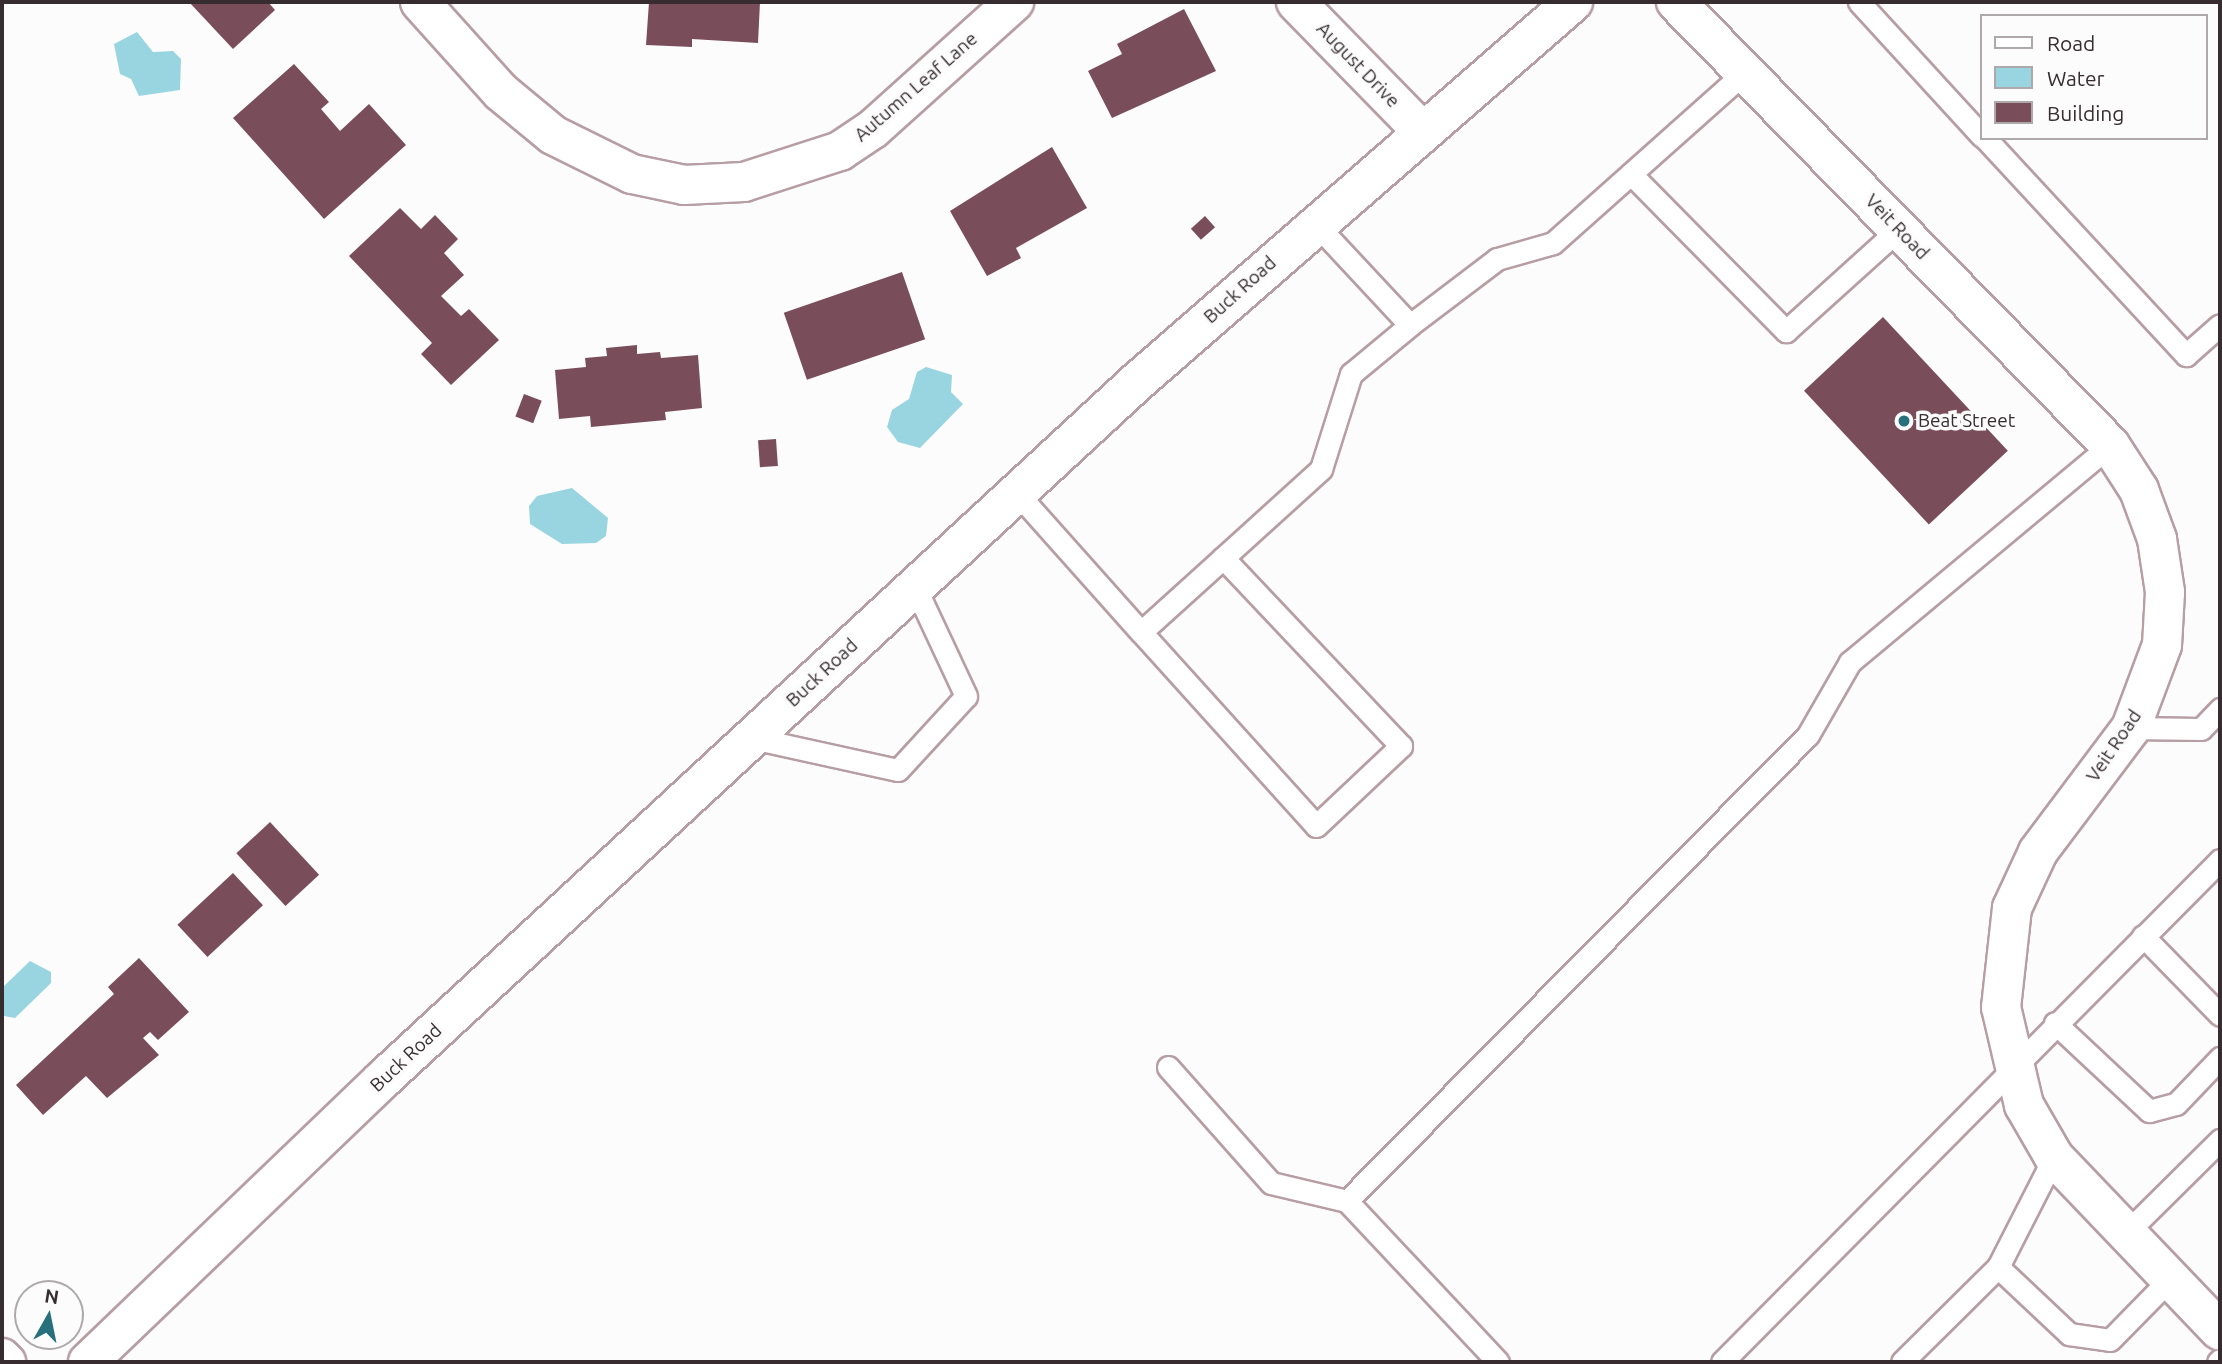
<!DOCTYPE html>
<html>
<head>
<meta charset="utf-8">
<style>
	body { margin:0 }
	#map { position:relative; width:2222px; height:1364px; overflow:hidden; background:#fcfcfc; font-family:Ubuntu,sans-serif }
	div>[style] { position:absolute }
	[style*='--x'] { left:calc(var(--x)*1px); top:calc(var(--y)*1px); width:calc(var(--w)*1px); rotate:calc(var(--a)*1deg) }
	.water>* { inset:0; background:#98d5e0 }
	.building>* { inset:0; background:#7a4d5b; transform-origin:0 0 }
	.roads { filter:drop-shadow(2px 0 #b69ea4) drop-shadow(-2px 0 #b69ea4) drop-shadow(0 2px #b69ea4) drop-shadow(0 -2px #b69ea4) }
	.lane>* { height:21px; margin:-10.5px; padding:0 10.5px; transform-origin:10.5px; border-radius:10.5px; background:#fff }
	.street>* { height:38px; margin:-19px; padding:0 19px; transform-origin:19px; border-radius:19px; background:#fff }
	.secondary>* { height:38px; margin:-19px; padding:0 19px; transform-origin:19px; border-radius:19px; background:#fff }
	.dots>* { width:19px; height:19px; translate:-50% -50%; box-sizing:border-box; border:4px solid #fcfcfc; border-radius:50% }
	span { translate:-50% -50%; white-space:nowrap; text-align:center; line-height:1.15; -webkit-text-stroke:7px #fcfcfc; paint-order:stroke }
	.street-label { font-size:19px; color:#372d30 }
	.poi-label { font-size:19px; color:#372d30 }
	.left { translate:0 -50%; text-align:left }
	.frame { position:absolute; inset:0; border:4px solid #372d30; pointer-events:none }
	.legend { position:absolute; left:1980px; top:14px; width:228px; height:126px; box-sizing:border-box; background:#fcfcfc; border:2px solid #ada9aa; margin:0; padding:9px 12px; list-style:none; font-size:21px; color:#372d30 }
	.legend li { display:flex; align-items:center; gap:14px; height:35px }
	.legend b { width:35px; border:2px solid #ada9aa }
	.north { position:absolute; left:14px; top:1280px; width:70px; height:70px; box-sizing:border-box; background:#fcfcfc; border:2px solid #ada9aa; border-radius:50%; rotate:9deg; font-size:19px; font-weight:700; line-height:28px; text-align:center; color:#372d30 }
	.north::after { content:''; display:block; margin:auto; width:24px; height:32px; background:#28707c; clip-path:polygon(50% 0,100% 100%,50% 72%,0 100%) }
</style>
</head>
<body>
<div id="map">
	<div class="water">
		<div style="clip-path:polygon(137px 32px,153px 52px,173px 51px,181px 59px,180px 90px,139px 96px,131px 79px,120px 74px,114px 44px)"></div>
		<div style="clip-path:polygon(926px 367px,952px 375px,951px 392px,963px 404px,920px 448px,898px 442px,887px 427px,892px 410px,909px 399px,917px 372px)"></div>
		<div style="clip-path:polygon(572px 488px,608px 518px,606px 536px,596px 543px,562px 544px,530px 524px,529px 506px,537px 496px)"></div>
		<div style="clip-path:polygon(30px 961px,51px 972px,51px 983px,15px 1018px,4px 1016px,2px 988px)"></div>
	</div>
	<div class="building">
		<div style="clip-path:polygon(189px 2px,268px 2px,275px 10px,233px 49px)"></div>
		<div style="clip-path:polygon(649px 2px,760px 2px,758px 43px,692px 39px,692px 47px,646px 45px)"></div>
		<div style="clip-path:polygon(1184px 9px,1216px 71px,1112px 118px,1088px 71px,1122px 54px,1117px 44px)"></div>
		<div style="clip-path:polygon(294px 64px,329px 102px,321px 109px,340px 131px,369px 104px,406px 145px,324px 219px,233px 118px)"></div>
		<div style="clip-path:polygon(1052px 147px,1087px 208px,1016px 248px,1021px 258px,987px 276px,950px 211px)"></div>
		<div style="clip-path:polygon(400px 208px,421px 229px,435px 215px,458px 239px,444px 253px,464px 275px,441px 296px,461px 316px,469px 309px,499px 340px,451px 385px,421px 354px,432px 343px,349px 256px)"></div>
		<div style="left:1205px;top:216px;width:15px;height:19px;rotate:48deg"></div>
		<div style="left:902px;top:272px;width:71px;height:125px;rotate:71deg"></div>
		<div style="left:1883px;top:317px;width:183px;height:108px;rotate:47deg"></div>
		<div style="clip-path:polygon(637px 345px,637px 354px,660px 352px,661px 358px,698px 355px,702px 408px,665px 412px,666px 420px,591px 427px,590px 416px,559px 419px,555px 370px,586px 367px,585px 358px,607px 356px,606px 348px)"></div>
		<div style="left:524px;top:394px;width:19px;height:24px;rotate:21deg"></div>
		<div style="left:776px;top:439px;width:27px;height:18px;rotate:86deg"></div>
		<div style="left:270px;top:822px;width:72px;height:46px;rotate:47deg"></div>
		<div style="left:233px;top:873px;width:44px;height:76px;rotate:47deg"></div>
		<div style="clip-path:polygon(139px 958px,189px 1012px,158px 1040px,150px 1032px,143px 1038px,159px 1055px,107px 1098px,86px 1076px,43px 1115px,16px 1085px,114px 994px,108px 987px)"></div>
	</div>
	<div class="roads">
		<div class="lane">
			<div style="--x:1859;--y:2;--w:182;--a:47.5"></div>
			<div style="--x:1985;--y:138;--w:296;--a:47.2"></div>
			<div style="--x:2186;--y:355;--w:45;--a:-41.4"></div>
			<div style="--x:1631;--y:174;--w:221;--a:45.4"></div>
			<div style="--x:1786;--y:331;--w:152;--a:-42.1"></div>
			<div style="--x:1410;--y:325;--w:109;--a:-37.2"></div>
			<div style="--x:1497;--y:259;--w:58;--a:-15.9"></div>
			<div style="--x:1553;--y:243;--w:257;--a:-41.7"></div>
			<div style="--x:1017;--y:493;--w:186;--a:48.3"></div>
			<div style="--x:1141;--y:632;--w:261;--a:47.9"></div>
			<div style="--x:1316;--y:826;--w:117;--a:-43.3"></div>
			<div style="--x:1401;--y:746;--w:259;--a:-133.4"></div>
			<div style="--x:1223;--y:558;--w:110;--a:137.9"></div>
			<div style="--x:1223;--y:558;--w:132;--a:-42.2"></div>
			<div style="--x:1321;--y:469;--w:100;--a:-72.5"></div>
			<div style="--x:1351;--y:374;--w:77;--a:-39.7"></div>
			<div style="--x:1410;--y:325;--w:139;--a:-133"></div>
			<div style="--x:2131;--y:728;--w:70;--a:0.8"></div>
			<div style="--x:2201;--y:729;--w:28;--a:-46"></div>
			<div style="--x:752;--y:738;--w:149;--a:12.4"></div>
			<div style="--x:898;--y:770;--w:100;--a:-47.4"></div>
			<div style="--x:966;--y:696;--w:120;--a:-115.1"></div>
			<div style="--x:2143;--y:936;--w:110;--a:45.7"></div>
			<div style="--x:2055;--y:1023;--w:129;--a:43.1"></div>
			<div style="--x:2149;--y:1111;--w:28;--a:-15"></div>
			<div style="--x:2176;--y:1104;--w:64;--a:-46.3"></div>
			<div style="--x:1168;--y:1067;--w:155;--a:48.4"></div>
			<div style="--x:1271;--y:1183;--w:78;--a:13.3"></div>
			<div style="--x:2125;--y:1234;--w:134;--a:-44.7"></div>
			<div style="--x:1998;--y:1267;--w:98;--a:43.3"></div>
			<div style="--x:2069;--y:1334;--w:41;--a:8.3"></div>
			<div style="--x:2110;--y:1340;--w:86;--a:-45.5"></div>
			<div style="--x:1498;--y:1362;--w:221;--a:-133.2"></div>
			<div style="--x:1347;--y:1201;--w:655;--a:-45.31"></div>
			<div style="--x:1808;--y:735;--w:84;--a:-60.1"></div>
			<div style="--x:1850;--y:662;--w:339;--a:-39.8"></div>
			<div style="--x:1722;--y:1362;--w:707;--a:-45.23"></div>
			<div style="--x:1902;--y:1362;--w:135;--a:-44.7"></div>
			<div style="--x:1998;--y:1267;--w:123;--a:-63"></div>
			<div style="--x:2218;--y:1362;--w:3;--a:-45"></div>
		</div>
		<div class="street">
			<div style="--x:420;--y:2;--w:121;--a:48"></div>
			<div style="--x:501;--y:92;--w:67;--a:39.6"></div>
			<div style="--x:553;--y:135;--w:88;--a:26.3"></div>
			<div style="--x:632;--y:174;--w:53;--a:11.9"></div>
			<div style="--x:684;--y:185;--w:60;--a:-2.9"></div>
			<div style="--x:744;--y:182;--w:101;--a:-17.9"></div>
			<div style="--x:840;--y:151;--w:40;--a:-34"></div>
			<div style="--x:873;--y:129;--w:190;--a:-42"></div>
			<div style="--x:1296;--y:2;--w:177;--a:45.7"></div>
			<div style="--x:1676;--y:2;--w:620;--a:45.59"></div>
			<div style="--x:2110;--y:445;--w:54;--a:57.2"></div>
			<div style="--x:2139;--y:490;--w:52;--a:69.8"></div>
			<div style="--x:2157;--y:539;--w:54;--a:81.4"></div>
			<div style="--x:2165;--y:592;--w:53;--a:93.2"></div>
			<div style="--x:2162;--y:645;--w:89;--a:110.5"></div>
			<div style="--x:2131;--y:728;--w:155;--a:126.9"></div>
			<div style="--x:2038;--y:852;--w:62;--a:114.9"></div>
			<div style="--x:2012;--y:908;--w:100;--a:96.3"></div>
			<div style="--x:2001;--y:1007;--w:101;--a:76.8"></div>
			<div style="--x:2024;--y:1105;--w:60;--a:60"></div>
			<div style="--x:2054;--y:1157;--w:240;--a:46.3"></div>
		</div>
		<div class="secondary">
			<div style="--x:2;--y:1358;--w:6;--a:45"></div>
			<div style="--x:88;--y:1362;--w:407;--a:-43.8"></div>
			<div style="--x:382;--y:1080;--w:1030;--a:-42.76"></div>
			<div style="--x:1138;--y:381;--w:577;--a:-41.06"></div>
		</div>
	</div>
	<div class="dots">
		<div style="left:1904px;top:421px;background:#28707c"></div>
	</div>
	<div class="street-label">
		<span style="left:1358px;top:65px;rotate:46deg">August Drive</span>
		<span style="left:916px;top:87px;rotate:-41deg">Autumn Leaf Lane</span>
		<span style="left:1897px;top:227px;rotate:46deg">Veit Road</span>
		<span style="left:1240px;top:290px;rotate:-42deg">Buck Road</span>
		<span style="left:822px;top:673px;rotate:-43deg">Buck Road</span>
		<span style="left:2114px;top:746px;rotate:-56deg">Veit Road</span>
		<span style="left:406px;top:1058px;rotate:-43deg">Buck Road</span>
	</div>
	<div class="poi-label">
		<span class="left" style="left:1918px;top:421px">Beat Street</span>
	</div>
	<div class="frame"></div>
	<ul class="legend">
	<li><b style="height:9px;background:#fff"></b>Road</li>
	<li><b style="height:19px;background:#98d5e0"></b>Water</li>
	<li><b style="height:19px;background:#7a4d5b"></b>Building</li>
	</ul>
	<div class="north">N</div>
</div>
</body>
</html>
